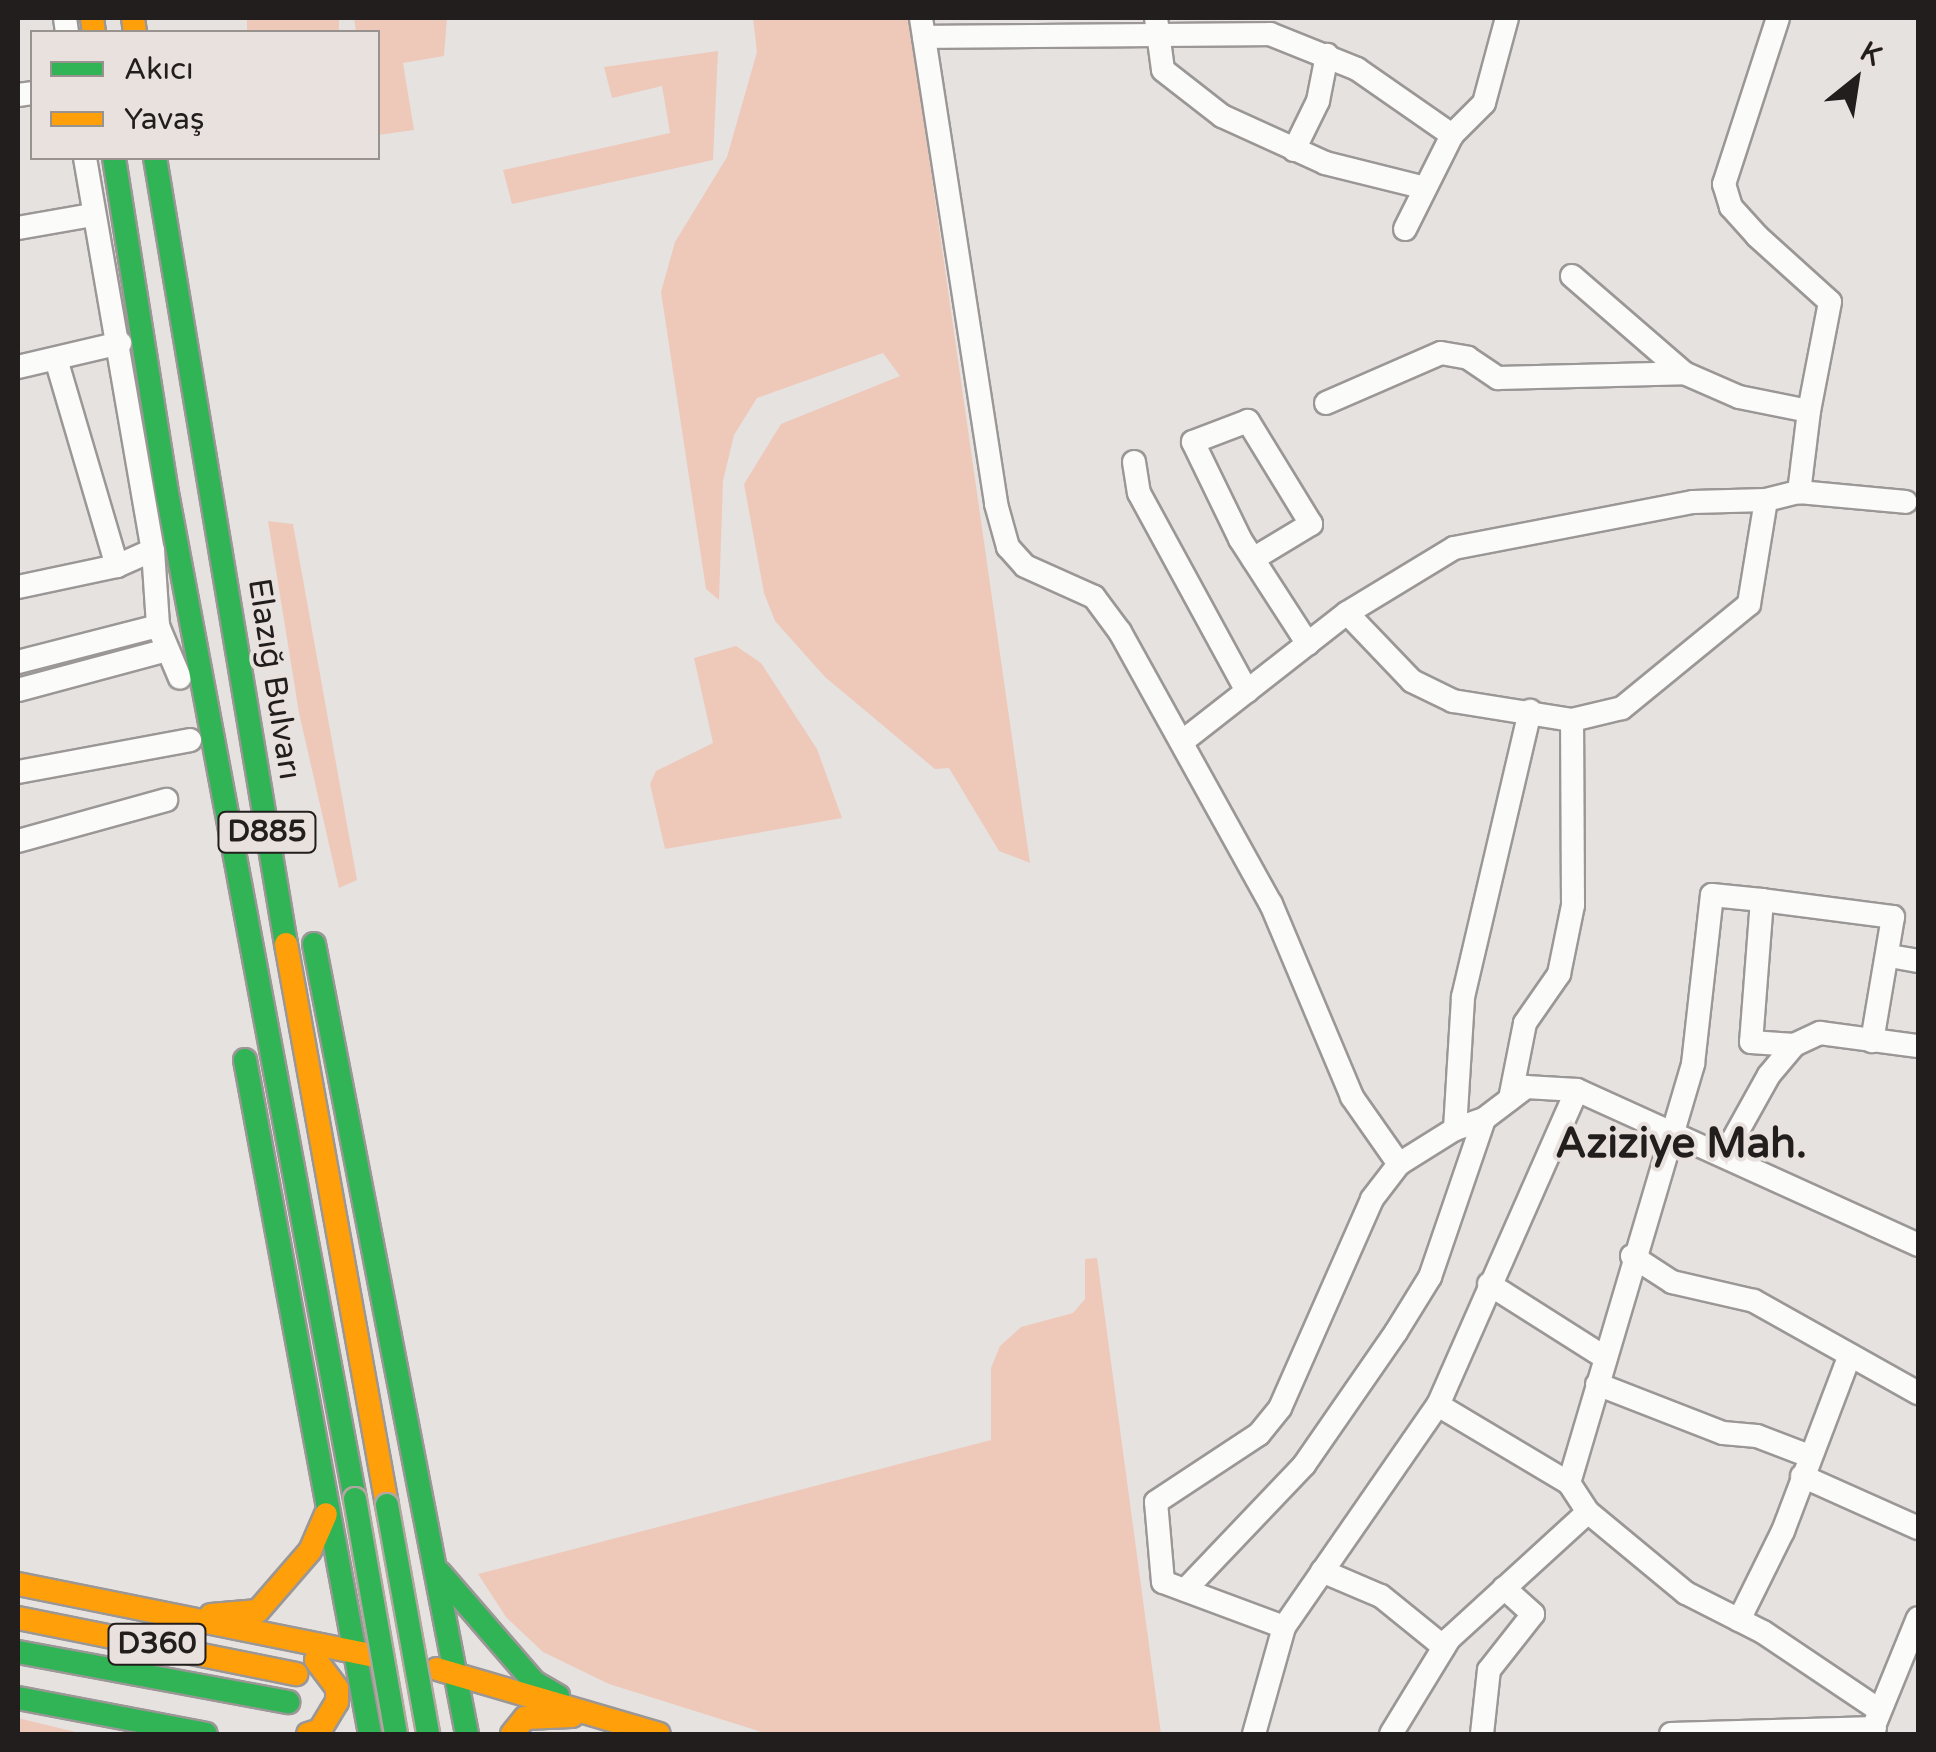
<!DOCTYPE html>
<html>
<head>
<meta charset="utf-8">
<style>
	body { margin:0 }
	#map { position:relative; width:1936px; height:1752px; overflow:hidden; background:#e6e2e0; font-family:"Varela Round",sans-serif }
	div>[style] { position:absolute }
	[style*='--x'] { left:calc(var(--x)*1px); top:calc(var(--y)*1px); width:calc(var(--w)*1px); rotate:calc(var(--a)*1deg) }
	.green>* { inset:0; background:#eec9ba; transform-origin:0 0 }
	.roads { filter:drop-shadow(2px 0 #9b9796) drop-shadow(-2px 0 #9b9796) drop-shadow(0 2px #9b9796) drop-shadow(0 -2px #9b9796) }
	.street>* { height:22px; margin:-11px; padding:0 11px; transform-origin:11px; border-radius:11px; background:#fbfbfa }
	.fast>* { height:22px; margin:-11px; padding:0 11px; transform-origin:11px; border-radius:11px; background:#30b455 }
	.slow>* { height:22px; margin:-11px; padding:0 11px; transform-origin:11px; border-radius:11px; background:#ff9f0a }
	.bridges { filter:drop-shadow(2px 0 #b2a6a1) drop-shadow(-2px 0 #b2a6a1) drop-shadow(0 2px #b2a6a1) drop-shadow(0 -2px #b2a6a1) }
	.fast-bridge>* { height:22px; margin:-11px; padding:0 11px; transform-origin:11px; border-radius:11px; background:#30b455 }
	span { translate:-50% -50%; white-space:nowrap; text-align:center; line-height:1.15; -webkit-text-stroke:8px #e9e1dd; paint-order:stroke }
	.shield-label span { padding:2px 8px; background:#e9e1dd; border:2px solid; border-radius:8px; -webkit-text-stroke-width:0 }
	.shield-label { font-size:30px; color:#211e1d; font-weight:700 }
	.street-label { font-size:32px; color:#211e1d }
	.district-label { font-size:42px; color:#211e1d; font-weight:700 }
	.frame { position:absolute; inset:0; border:20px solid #211e1d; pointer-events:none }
	.legend { position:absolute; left:30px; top:30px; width:350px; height:130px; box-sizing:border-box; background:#e9e1dd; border:2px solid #999390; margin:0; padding:12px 18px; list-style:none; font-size:30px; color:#211e1d }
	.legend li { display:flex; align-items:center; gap:20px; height:50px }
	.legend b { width:50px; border:2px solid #999390 }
	.north { position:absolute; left:1806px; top:30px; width:100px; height:100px; -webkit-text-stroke:8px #e9e1dd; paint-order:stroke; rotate:30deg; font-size:28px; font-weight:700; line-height:40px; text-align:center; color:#211e1d }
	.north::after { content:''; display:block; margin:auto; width:35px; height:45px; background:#211e1d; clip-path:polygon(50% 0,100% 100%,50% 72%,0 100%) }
</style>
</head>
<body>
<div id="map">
	<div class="green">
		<div style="left:247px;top:18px;width:92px;height:14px"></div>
		<div style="clip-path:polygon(354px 18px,447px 18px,444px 56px,403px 63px,414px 130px,378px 135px,378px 32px,356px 32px)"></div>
		<div style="clip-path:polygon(753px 18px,909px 18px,1030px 863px,999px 851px,949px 768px,935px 769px,825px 677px,775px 621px,764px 593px,744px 484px,781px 424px,900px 376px,883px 353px,757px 398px,734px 435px,723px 481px,719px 600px,706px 589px,661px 292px,675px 242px,727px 157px,757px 52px)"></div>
		<div style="clip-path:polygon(718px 51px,713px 160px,512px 204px,503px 170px,670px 133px,662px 86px,612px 98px,604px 67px)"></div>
		<div style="clip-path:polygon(268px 521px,293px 524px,357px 880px,339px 888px,299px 713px)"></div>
		<div style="clip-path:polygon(736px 646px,761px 663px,817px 749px,842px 818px,665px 849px,650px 784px,656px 771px,713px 743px,694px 658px)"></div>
		<div style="clip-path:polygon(1097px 1258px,1161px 1734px,768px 1734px,609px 1684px,543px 1652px,506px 1617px,478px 1574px,991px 1440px,991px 1368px,1000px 1346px,1021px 1327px,1073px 1313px,1085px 1299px,1085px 1259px)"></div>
		<div style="clip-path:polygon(18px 1718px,84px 1734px,18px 1734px)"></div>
	</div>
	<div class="roads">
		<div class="street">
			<div style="--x:65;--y:18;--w:14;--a:82"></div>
			<div style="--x:921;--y:18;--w:492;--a:81.2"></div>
			<div style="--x:996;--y:504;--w:45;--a:74.4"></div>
			<div style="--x:1008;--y:547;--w:25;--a:48"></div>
			<div style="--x:1025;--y:566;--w:76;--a:24.2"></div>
			<div style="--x:1094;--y:597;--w:44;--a:53.4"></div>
			<div style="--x:1120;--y:632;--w:311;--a:61"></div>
			<div style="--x:1271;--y:904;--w:209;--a:67.2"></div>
			<div style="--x:1352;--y:1097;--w:82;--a:55"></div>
			<div style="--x:1156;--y:18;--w:52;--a:82.3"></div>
			<div style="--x:1163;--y:70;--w:75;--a:37.9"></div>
			<div style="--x:1222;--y:116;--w:113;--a:24.5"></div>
			<div style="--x:1325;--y:163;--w:103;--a:14"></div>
			<div style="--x:1778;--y:18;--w:175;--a:108"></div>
			<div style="--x:1724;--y:184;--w:24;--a:73"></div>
			<div style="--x:1731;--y:207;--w:39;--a:48"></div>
			<div style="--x:1757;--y:236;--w:98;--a:42.1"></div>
			<div style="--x:1830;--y:302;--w:111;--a:100.9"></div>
			<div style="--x:924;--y:37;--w:346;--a:-0.5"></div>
			<div style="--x:1270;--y:34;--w:94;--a:21.9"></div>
			<div style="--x:1357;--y:69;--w:116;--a:34.8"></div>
			<div style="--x:18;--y:95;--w:14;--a:-8"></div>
			<div style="--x:1294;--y:150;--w:55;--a:-63.9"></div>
			<div style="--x:1318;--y:101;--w:47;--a:-78.9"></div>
			<div style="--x:85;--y:158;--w:398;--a:80.2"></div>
			<div style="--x:153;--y:550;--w:76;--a:86.2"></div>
			<div style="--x:158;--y:626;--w:56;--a:67.1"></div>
			<div style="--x:18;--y:228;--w:75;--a:-10"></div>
			<div style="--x:1405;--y:229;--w:105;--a:-63.4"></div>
			<div style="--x:1452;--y:135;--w:45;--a:-45"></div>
			<div style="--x:1484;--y:103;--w:88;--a:-74.9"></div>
			<div style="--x:1572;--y:276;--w:148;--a:40.9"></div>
			<div style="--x:1684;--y:373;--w:60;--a:23.6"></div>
			<div style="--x:1739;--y:397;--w:71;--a:11.3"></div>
			<div style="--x:1809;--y:411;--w:82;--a:97"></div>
			<div style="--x:56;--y:359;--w:216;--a:73.6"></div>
			<div style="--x:18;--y:367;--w:105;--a:-13.2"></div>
			<div style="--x:1326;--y:403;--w:125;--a:-23.5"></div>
			<div style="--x:1441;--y:353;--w:27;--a:10"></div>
			<div style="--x:1468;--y:358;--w:36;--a:34"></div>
			<div style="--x:1498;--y:378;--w:186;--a:-1.5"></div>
			<div style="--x:1134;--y:462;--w:31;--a:81"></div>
			<div style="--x:1139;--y:493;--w:226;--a:61.4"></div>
			<div style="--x:1253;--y:559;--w:68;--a:-31.1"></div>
			<div style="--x:1311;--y:524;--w:121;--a:-121.5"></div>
			<div style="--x:1248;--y:421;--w:59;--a:159.1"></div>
			<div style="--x:1193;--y:442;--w:108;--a:64.1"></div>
			<div style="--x:1240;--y:539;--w:125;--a:57.1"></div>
			<div style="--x:18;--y:587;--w:101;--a:-12"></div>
			<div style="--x:117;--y:566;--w:39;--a:-24"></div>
			<div style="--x:1347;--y:613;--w:94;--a:46.3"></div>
			<div style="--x:1412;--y:681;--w:46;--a:26"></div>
			<div style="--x:1453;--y:701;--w:121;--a:9.1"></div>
			<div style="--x:1572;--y:720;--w:51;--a:-13.5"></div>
			<div style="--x:1622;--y:708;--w:164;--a:-39.3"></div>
			<div style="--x:1749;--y:604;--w:105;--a:-80.7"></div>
			<div style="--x:18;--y:662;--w:145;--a:-14.4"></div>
			<div style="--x:18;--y:690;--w:151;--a:-15"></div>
			<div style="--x:1183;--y:741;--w:208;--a:-38"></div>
			<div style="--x:1347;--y:613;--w:125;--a:-31.3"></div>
			<div style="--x:1454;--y:548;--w:243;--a:-10.9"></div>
			<div style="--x:1693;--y:502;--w:73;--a:-1.6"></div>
			<div style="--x:1766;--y:500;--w:34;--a:-14"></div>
			<div style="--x:1799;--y:492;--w:107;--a:5.3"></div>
			<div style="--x:18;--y:772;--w:175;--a:-10.5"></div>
			<div style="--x:18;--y:841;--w:154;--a:-15.5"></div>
			<div style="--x:1762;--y:900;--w:132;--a:7.4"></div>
			<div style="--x:1893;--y:917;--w:126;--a:99.6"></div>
			<div style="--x:1890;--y:956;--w:28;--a:10"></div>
			<div style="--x:1510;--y:1099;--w:77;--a:-78.8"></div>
			<div style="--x:1525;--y:1023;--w:60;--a:-55.2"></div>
			<div style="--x:1559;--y:974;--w:70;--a:-78.5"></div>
			<div style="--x:1573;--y:905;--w:185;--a:-90.3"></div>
			<div style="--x:1455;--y:1129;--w:132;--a:-86.5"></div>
			<div style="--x:1463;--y:997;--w:294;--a:-76.8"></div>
			<div style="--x:1725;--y:1154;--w:90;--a:-60.9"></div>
			<div style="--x:1769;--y:1075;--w:39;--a:-50"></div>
			<div style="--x:1794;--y:1045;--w:29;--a:-25"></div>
			<div style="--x:1820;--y:1033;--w:99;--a:7.6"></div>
			<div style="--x:1632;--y:1256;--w:48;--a:33"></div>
			<div style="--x:1672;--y:1282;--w:84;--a:13"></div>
			<div style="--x:1754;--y:1301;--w:188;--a:29.3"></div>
			<div style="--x:1489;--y:1284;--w:136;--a:32.4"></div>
			<div style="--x:1597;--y:1384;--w:135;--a:21.3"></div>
			<div style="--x:1723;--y:1433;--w:34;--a:5"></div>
			<div style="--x:1757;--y:1436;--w:56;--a:21"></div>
			<div style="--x:1438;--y:1405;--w:152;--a:30.8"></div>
			<div style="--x:1569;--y:1483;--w:35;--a:57"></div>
			<div style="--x:1588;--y:1512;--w:127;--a:39.6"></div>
			<div style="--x:1686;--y:1593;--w:86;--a:26.9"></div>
			<div style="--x:1763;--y:1632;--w:136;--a:33.9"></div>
			<div style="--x:1802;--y:1476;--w:127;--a:24.1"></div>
			<div style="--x:1569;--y:1483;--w:437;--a:-73.5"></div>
			<div style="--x:1693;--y:1064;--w:170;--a:-83.6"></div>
			<div style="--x:1712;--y:895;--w:50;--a:5.7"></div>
			<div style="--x:1762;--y:900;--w:142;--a:94.4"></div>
			<div style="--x:1751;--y:1042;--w:43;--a:4"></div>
			<div style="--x:1322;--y:1571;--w:64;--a:23"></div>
			<div style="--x:1381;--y:1596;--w:81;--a:39"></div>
			<div style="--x:1185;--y:1590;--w:173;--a:-46.4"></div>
			<div style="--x:1304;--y:1465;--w:162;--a:-55.3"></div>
			<div style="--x:1396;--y:1332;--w:65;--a:-58.3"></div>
			<div style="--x:1430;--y:1277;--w:167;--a:-71.1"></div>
			<div style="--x:1739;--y:1620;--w:99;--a:-63.7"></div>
			<div style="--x:1783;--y:1531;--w:188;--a:-69.2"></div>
			<div style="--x:1284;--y:1627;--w:129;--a:-159.6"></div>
			<div style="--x:1163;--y:1582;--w:80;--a:-95"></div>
			<div style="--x:1156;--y:1502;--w:123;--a:-33.4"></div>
			<div style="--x:1259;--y:1434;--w:33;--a:-51"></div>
			<div style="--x:1280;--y:1408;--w:228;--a:-66.2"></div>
			<div style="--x:1372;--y:1199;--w:44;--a:-52.4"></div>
			<div style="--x:1399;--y:1164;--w:66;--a:-32"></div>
			<div style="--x:1455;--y:1129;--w:31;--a:-19"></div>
			<div style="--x:1484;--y:1119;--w:53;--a:-37.3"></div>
			<div style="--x:1526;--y:1087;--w:51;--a:3.4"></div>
			<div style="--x:1577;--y:1090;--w:375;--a:24.4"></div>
			<div style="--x:1876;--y:1721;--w:111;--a:-67.8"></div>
			<div style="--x:1254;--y:1734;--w:111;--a:-74.3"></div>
			<div style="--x:1284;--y:1627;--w:270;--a:-55.3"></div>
			<div style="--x:1438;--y:1405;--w:344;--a:-66.2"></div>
			<div style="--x:1391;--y:1734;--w:111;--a:-58.6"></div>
			<div style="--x:1449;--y:1639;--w:188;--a:-42.4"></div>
			<div style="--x:1482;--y:1734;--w:64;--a:-83.8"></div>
			<div style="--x:1489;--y:1670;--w:71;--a:-51.8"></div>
			<div style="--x:1533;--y:1614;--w:39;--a:-138"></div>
			<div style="--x:1671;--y:1734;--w:204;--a:-1.7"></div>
		</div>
		<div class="fast">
			<div style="--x:114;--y:158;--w:344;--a:81"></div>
			<div style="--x:168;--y:498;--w:1018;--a:79.42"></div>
			<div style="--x:155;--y:158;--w:797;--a:80.54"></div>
			<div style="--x:314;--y:944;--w:805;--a:79.04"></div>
			<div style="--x:245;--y:1060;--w:685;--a:79.49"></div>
			<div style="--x:440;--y:1573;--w:144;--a:49.2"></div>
			<div style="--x:534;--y:1682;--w:28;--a:30"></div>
			<div style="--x:18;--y:1652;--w:275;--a:10.5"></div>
			<div style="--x:18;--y:1698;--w:191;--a:10.8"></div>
		</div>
		<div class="slow">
			<div style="--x:92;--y:18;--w:14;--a:82"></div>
			<div style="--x:133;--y:18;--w:14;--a:82"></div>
			<div style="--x:286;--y:944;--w:570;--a:79.79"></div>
			<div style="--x:18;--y:1584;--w:365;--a:11.4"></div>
			<div style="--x:211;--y:1615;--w:47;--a:-4.9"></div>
			<div style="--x:258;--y:1611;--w:79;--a:-49.1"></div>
			<div style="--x:310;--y:1551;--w:40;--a:-66.6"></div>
			<div style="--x:18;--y:1618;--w:284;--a:11.4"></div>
			<div style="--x:437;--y:1669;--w:231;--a:16.3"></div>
			<div style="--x:308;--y:1734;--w:13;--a:-18"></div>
			<div style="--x:320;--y:1730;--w:33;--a:-59"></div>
			<div style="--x:337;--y:1702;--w:14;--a:-90"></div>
			<div style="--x:337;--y:1688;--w:35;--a:-127"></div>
			<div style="--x:512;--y:1734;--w:21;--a:-51"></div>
			<div style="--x:525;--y:1718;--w:47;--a:-2.4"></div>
		</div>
	</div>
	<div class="bridges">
		<div class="fast-bridge">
			<div style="--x:355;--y:1499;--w:239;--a:80.1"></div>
			<div style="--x:387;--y:1505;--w:233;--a:79.8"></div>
		</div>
	</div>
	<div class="shield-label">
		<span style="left:267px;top:832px">D885</span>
		<span style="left:157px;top:1644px">D360</span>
	</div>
	<div class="street-label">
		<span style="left:274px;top:679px;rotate:81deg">Elazığ Bulvarı</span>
	</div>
	<div class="district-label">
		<span style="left:1681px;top:1144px">Aziziye Mah.</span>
	</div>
	<div class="frame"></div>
	<ul class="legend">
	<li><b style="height:12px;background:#30b455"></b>Akıcı</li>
	<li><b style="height:12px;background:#ff9f0a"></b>Yavaş</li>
	</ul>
	<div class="north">K</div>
</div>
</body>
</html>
